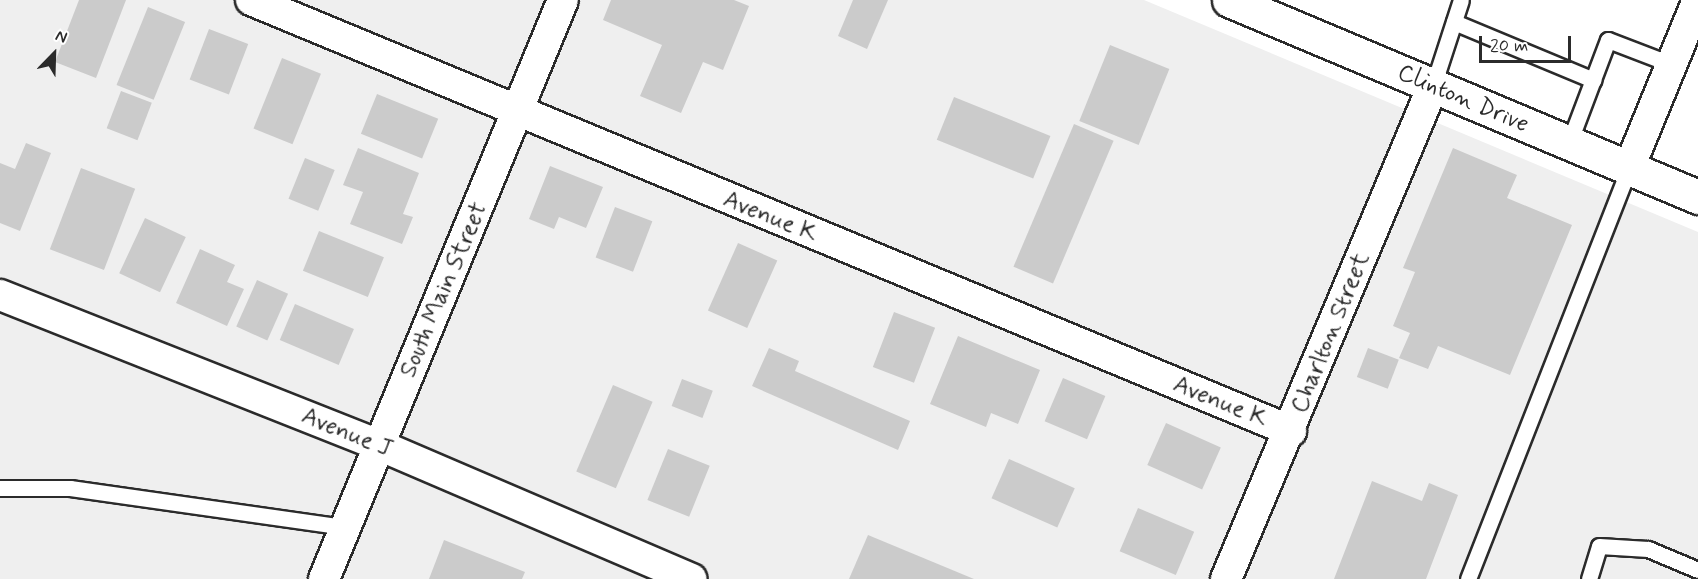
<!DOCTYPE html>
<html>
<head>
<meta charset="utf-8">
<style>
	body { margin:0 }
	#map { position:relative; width:1698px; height:579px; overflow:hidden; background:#fff; font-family:Mynerve,sans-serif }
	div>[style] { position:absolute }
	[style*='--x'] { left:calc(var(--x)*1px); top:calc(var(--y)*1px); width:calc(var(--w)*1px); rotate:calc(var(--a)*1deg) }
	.built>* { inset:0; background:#efefef }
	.building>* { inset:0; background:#cbcbcb; transform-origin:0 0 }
	.roads { filter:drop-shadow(2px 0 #2b2b2b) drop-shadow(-2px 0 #2b2b2b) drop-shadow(0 2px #2b2b2b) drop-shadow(0 -2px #2b2b2b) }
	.service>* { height:15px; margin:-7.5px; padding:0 7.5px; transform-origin:7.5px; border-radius:7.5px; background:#fff }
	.minor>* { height:30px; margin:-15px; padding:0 15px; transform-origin:15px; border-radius:15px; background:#fff }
	.secondary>* { height:33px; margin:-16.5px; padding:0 16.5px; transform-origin:16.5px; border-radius:16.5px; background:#fff }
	span { translate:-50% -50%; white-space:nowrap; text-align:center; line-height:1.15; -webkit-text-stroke:4.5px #fff; paint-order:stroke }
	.street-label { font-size:24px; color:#2b2b2b }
	.north { position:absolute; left:24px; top:24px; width:60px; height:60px; -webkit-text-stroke:4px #fff; paint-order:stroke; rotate:23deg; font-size:16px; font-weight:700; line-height:24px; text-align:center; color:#2b2b2b }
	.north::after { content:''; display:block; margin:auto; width:21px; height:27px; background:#2b2b2b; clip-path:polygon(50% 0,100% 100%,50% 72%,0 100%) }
	.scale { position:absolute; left:1479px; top:36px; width:92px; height:27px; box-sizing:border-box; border:3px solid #2b2b2b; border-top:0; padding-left:8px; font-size:18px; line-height:21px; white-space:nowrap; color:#2b2b2b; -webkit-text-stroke:4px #fff; paint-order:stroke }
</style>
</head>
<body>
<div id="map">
	<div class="built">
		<div style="clip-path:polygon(0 0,1144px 0,1698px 232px,1698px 579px,0 579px)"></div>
	</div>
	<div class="building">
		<div style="clip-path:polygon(79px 0,126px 0,96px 78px,55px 62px)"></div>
		<div style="clip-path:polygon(611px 0,734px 0,749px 6px,723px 70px,703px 62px,681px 113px,640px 96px,662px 45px,603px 20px)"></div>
		<div style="clip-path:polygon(853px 0,888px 0,867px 49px,838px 36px)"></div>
		<div style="left:148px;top:7px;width:40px;height:84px;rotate:22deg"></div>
		<div style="left:209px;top:29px;width:42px;height:54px;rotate:21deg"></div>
		<div style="left:1110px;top:45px;width:64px;height:82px;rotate:22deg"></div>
		<div style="left:282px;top:58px;width:42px;height:76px;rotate:22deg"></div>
		<div style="left:121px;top:91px;width:33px;height:40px;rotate:21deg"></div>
		<div style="left:377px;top:94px;width:66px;height:43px;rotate:22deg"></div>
		<div style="left:954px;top:97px;width:104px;height:46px;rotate:22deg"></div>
		<div style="left:1074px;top:124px;width:43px;height:155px;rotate:23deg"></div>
		<div style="clip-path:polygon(26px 143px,51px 153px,20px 231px,0 223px,0 163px,15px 169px)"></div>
		<div style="clip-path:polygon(358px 148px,419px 173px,403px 214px,413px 217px,402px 244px,350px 224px,363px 192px,343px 185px)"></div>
		<div style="clip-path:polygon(1453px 148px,1517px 175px,1507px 198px,1572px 225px,1510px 375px,1438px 346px,1428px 369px,1399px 358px,1410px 333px,1393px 326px,1415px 272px,1403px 268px)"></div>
		<div style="left:305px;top:158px;width:32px;height:44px;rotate:22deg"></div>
		<div style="clip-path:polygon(550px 166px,603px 187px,586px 228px,559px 217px,554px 229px,529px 219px)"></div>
		<div style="left:81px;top:168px;width:58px;height:87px;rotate:21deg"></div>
		<div style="left:615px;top:207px;width:40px;height:54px;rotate:21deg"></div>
		<div style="left:145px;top:218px;width:45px;height:61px;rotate:25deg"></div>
		<div style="left:319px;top:231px;width:70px;height:43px;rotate:22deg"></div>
		<div style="left:738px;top:243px;width:43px;height:74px;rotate:24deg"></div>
		<div style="clip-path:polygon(200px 249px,235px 265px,227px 282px,244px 289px,227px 326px,176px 303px)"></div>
		<div style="left:257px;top:280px;width:34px;height:51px;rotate:24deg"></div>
		<div style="left:295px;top:304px;width:64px;height:39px;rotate:23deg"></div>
		<div style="left:894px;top:312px;width:44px;height:59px;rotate:21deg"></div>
		<div style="clip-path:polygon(958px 336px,1040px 370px,1018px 424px,991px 413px,986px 427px,930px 404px)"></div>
		<div style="clip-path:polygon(769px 348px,799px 361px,795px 371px,910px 421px,898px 450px,752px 386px)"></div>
		<div style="left:1368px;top:348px;width:33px;height:31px;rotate:21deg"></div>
		<div style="left:1063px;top:378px;width:46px;height:47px;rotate:23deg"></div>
		<div style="left:682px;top:379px;width:33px;height:29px;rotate:21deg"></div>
		<div style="left:613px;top:385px;width:43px;height:94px;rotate:23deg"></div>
		<div style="left:1166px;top:423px;width:60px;height:46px;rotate:24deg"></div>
		<div style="left:668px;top:449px;width:45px;height:55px;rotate:22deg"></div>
		<div style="left:1009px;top:459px;width:72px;height:43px;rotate:24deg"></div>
		<div style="clip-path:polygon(1372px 481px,1422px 501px,1429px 483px,1458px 495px,1426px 579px,1334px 579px)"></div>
		<div style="left:1138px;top:508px;width:61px;height:47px;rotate:23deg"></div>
		<div style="clip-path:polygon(868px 535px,974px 579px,849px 579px)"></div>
		<div style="clip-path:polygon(444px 540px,525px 572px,522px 579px,429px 579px)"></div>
	</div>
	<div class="roads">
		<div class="service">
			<div style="--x:1454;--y:22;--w:151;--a:22.6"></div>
			<div style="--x:1433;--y:86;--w:90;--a:-72"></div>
			<div style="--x:1569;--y:143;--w:110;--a:-69.3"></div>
			<div style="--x:1608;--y:40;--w:67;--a:20.9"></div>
			<div style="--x:0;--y:488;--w:70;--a:0"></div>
			<div style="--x:70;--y:488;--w:278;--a:8.1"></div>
			<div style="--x:1468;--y:579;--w:441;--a:-68.6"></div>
			<div style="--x:1589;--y:579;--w:34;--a:-73"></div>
			<div style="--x:1599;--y:546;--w:49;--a:3.5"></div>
			<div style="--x:1648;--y:549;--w:54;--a:22.8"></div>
		</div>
		<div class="minor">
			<div style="--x:251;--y:0;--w:1126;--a:22.51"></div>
			<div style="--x:1629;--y:168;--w:182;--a:-67.7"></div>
			<div style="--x:0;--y:295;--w:408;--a:21.6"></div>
			<div style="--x:379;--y:445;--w:340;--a:23.2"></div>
			<div style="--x:324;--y:579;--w:626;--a:-67.57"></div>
			<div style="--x:1226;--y:579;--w:535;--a:-67.22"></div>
		</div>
		<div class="secondary">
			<div style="--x:1229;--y:0;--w:509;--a:22.78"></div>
		</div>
	</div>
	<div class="street-label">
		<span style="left:1463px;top:99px;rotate:23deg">Clinton Drive</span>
		<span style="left:770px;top:217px;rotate:22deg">Avenue K</span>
		<span style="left:444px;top:290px;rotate:-67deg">South Main Street</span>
		<span style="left:1331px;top:333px;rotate:-68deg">Charlton Street</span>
		<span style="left:1220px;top:402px;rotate:22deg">Avenue K</span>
		<span style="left:347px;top:433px;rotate:22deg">Avenue J</span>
	</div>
	<div class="north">N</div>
	<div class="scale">20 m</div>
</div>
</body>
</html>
